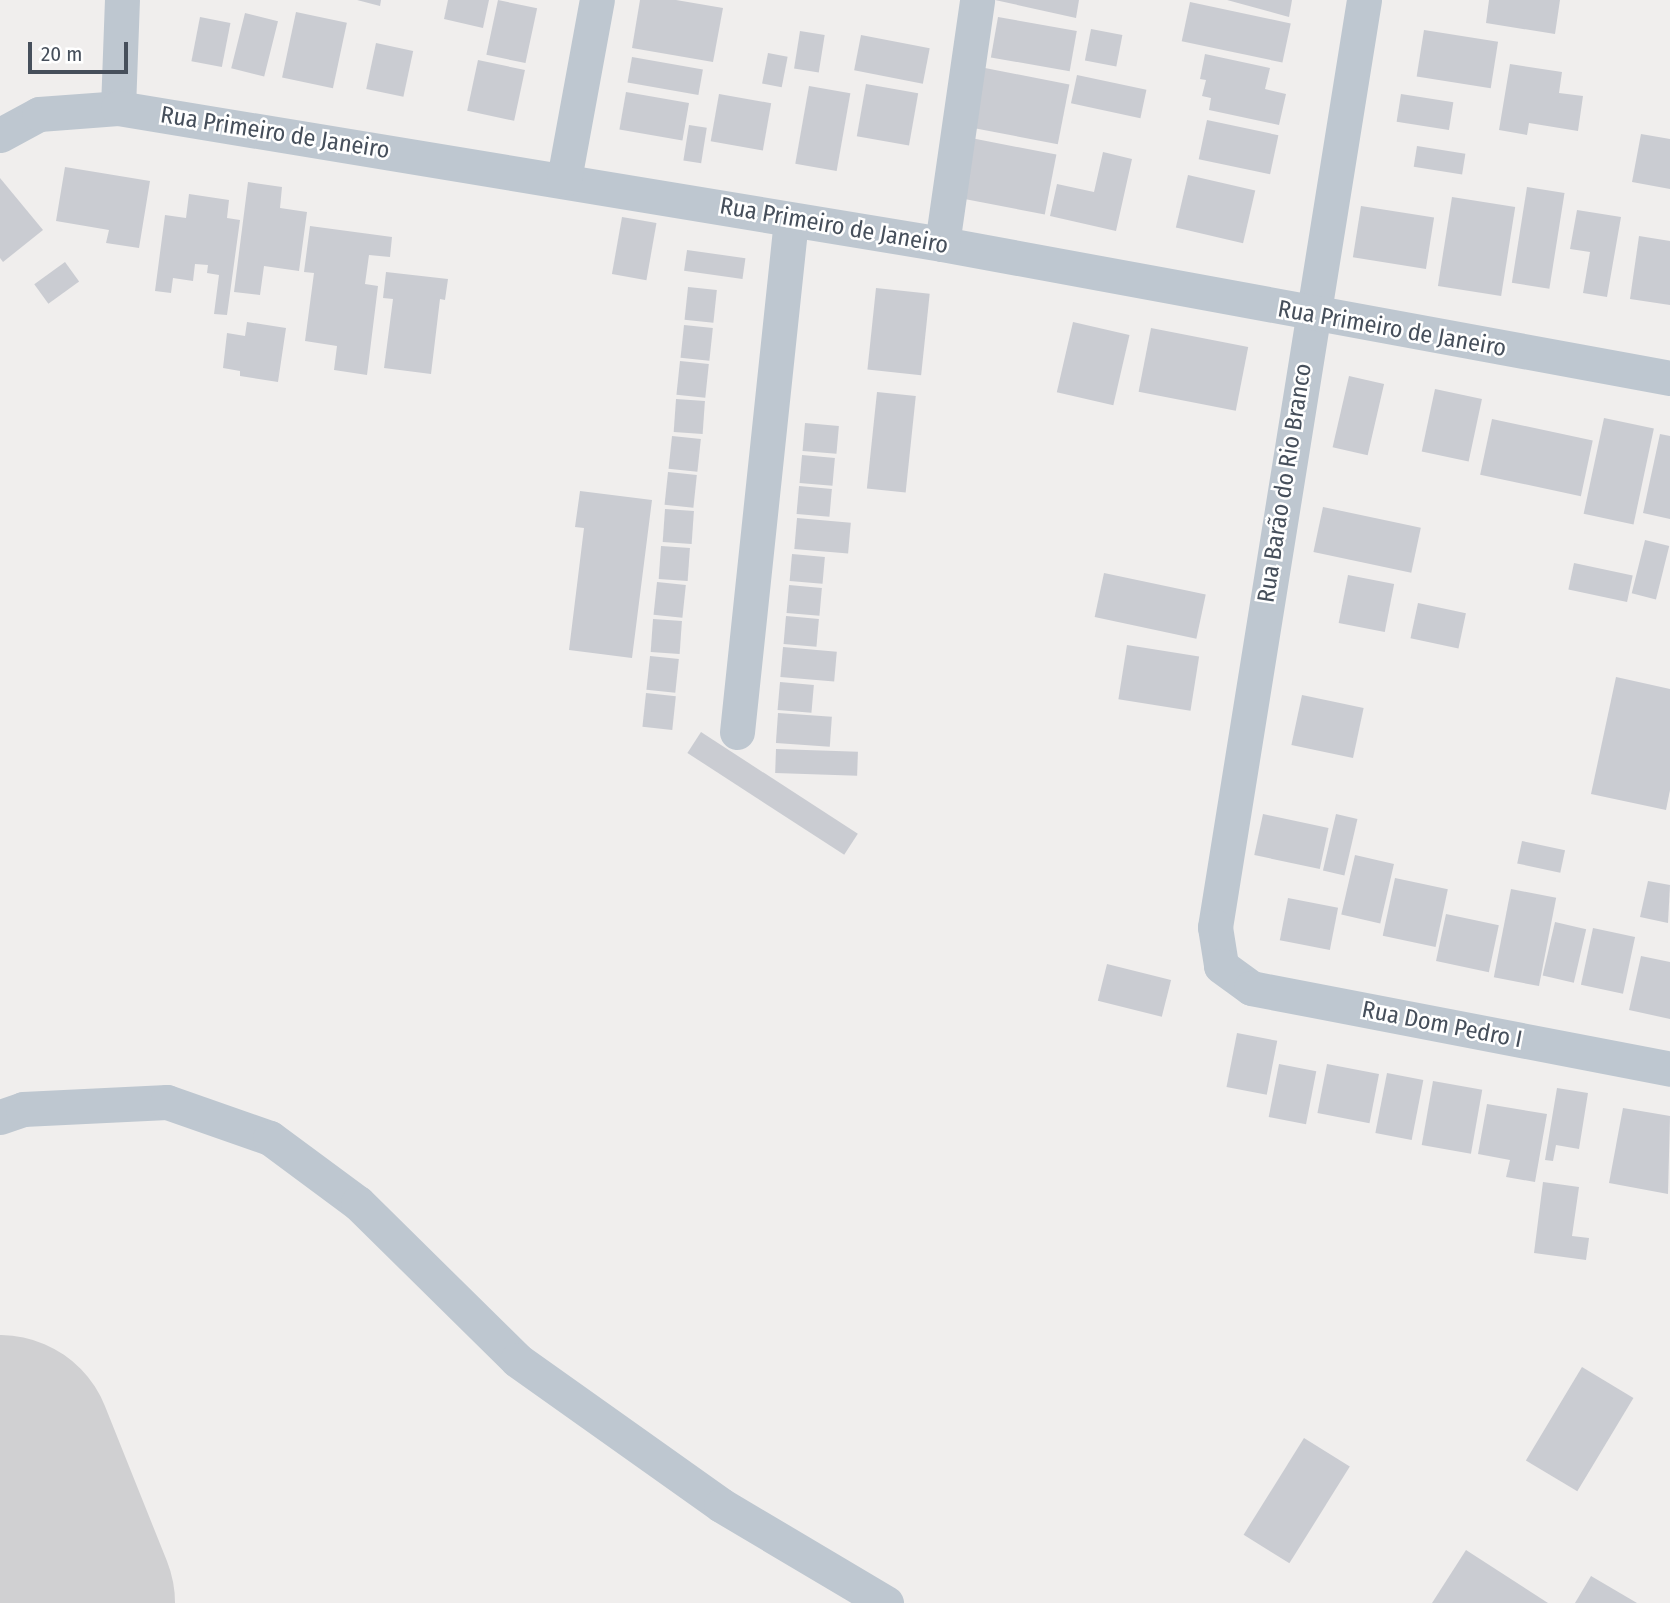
<!DOCTYPE html>
<html>
<head>
<meta charset="utf-8">
<style>
	body { margin:0 }
	#map { position:relative; width:1670px; height:1603px; overflow:hidden; background:#f0eeed; font-family:"Fira Sans Condensed",sans-serif }
	div>[style] { position:absolute }
	[style*='--x'] { left:calc(var(--x)*1px); top:calc(var(--y)*1px); width:calc(var(--w)*1px); rotate:calc(var(--a)*1deg) }
	.runway>* { height:226px; margin:-113px; padding:0 113px; transform-origin:113px; border-radius:113px; background:#d0d0d2 }
	.building>* { inset:0; background:#caccd2; transform-origin:0 0 }
	.minor>* { height:35px; margin:-17.5px; padding:0 17.5px; transform-origin:17.5px; border-radius:17.5px; background:#bec7d0 }
	span { translate:-50% -50%; white-space:nowrap; text-align:center; line-height:1.15; -webkit-text-stroke:5px #fff; paint-order:stroke }
	.street-label { font-size:24px; color:#464f5b }
	.scale { position:absolute; left:28px; top:42px; width:100px; height:32px; box-sizing:border-box; border:4px solid #464f5b; border-top:0; padding-left:9px; font-size:21px; line-height:24px; white-space:nowrap; color:#464f5b; -webkit-text-stroke:5px #fff; paint-order:stroke }
</style>
</head>
<body>
<div id="map">
	<div class="runway">
		<div style="--x:0;--y:1448;--w:167;--a:68.2"></div>
	</div>
	<div class="building">
		<div style="clip-path:polygon(357px 0,381px 0,380px 6px)"></div>
		<div style="clip-path:polygon(448px 0,489px 0,483px 28px,444px 19px)"></div>
		<div style="left:498px;top:0;width:40px;height:56px;rotate:12deg"></div>
		<div style="clip-path:polygon(640px 0,676px 0,723px 8px,713px 62px,632px 48px)"></div>
		<div style="clip-path:polygon(995px 0,1079px 0,1076px 18px)"></div>
		<div style="clip-path:polygon(1227px 0,1292px 0,1289px 17px)"></div>
		<div style="clip-path:polygon(1489px 0,1560px 0,1555px 34px,1486px 23px)"></div>
		<div style="left:1190px;top:2px;width:103px;height:40px;rotate:12deg"></div>
		<div style="left:296px;top:12px;width:52px;height:67px;rotate:12deg"></div>
		<div style="left:245px;top:13px;width:34px;height:57px;rotate:14deg"></div>
		<div style="left:200px;top:17px;width:31px;height:45px;rotate:11deg"></div>
		<div style="left:998px;top:17px;width:80px;height:41px;rotate:10deg"></div>
		<div style="left:1091px;top:29px;width:32px;height:32px;rotate:11deg"></div>
		<div style="left:1424px;top:30px;width:75px;height:47px;rotate:9deg"></div>
		<div style="left:800px;top:31px;width:25px;height:38px;rotate:9deg"></div>
		<div style="left:861px;top:35px;width:70px;height:36px;rotate:11deg"></div>
		<div style="left:376px;top:43px;width:38px;height:47px;rotate:12deg"></div>
		<div style="left:768px;top:53px;width:20px;height:31px;rotate:11deg"></div>
		<div style="clip-path:polygon(1205px 54px,1270px 68px,1265px 89px,1286px 94px,1279px 125px,1209px 110px,1211px 98px,1202px 96px,1206px 80px,1200px 79px)"></div>
		<div style="left:632px;top:57px;width:72px;height:26px;rotate:10deg"></div>
		<div style="left:478px;top:60px;width:48px;height:52px;rotate:12deg"></div>
		<div style="clip-path:polygon(1510px 64px,1562px 72px,1559px 93px,1583px 96px,1578px 131px,1529px 123px,1527px 135px,1499px 130px)"></div>
		<div style="left:985px;top:68px;width:86px;height:61px;rotate:11deg"></div>
		<div style="left:1077px;top:75px;width:71px;height:29px;rotate:12deg"></div>
		<div style="left:866px;top:84px;width:53px;height:53px;rotate:10deg"></div>
		<div style="left:809px;top:86px;width:42px;height:79px;rotate:10deg"></div>
		<div style="left:626px;top:92px;width:64px;height:38px;rotate:10deg"></div>
		<div style="left:719px;top:94px;width:53px;height:48px;rotate:10deg"></div>
		<div style="left:1401px;top:94px;width:53px;height:28px;rotate:9deg"></div>
		<div style="left:1207px;top:120px;width:73px;height:40px;rotate:12deg"></div>
		<div style="left:689px;top:125px;width:18px;height:36px;rotate:9deg"></div>
		<div style="clip-path:polygon(1641px 134px,1670px 139px,1670px 189px,1632px 182px)"></div>
		<div style="left:971px;top:138px;width:87px;height:61px;rotate:11deg"></div>
		<div style="left:1417px;top:146px;width:49px;height:21px;rotate:9deg"></div>
		<div style="clip-path:polygon(1103px 152px,1132px 159px,1116px 231px,1050px 216px,1057px 184px,1094px 192px)"></div>
		<div style="clip-path:polygon(65px 167px,150px 181px,139px 248px,106px 243px,109px 230px,56px 221px)"></div>
		<div style="left:1188px;top:175px;width:69px;height:54px;rotate:13deg"></div>
		<div style="clip-path:polygon(0 178px,43px 230px,3px 262px,0 258px)"></div>
		<div style="clip-path:polygon(248px 182px,282px 187px,280px 208px,307px 212px,299px 271px,264px 266px,260px 295px,234px 292px)"></div>
		<div style="left:1527px;top:187px;width:38px;height:97px;rotate:9deg"></div>
		<div style="clip-path:polygon(189px 194px,229px 200px,227px 218px,240px 220px,227px 315px,214px 314px,219px 275px,207px 273px,208px 265px,195px 264px,193px 281px,173px 278px,171px 293px,155px 291px,165px 215px,186px 218px)"></div>
		<div style="left:1452px;top:197px;width:64px;height:90px;rotate:9deg"></div>
		<div style="left:1361px;top:206px;width:74px;height:52px;rotate:9deg"></div>
		<div style="clip-path:polygon(1577px 210px,1621px 217px,1607px 297px,1583px 293px,1590px 252px,1570px 249px)"></div>
		<div style="left:622px;top:217px;width:35px;height:58px;rotate:10deg"></div>
		<div style="clip-path:polygon(310px 226px,392px 237px,390px 257px,369px 255px,365px 284px,378px 286px,367px 375px,334px 370px,337px 346px,305px 341px,314px 273px,304px 272px)"></div>
		<div style="clip-path:polygon(1639px 236px,1670px 241px,1670px 305px,1630px 299px)"></div>
		<div style="left:687px;top:250px;width:59px;height:21px;rotate:8deg"></div>
		<div style="left:65px;top:262px;width:24px;height:38px;rotate:54deg"></div>
		<div style="clip-path:polygon(386px 272px,448px 279px,445px 300px,440px 299px,431px 374px,384px 368px,393px 299px,383px 298px)"></div>
		<div style="left:688px;top:287px;width:29px;height:33px;rotate:6deg"></div>
		<div style="left:876px;top:288px;width:54px;height:82px;rotate:6deg"></div>
		<div style="clip-path:polygon(247px 322px,286px 328px,278px 382px,240px 376px,240px 371px,223px 368px,227px 333px,245px 336px)"></div>
		<div style="left:1073px;top:322px;width:58px;height:72px;rotate:13deg"></div>
		<div style="left:684px;top:325px;width:29px;height:33px;rotate:6deg"></div>
		<div style="left:1151px;top:328px;width:99px;height:65px;rotate:11deg"></div>
		<div style="left:680px;top:361px;width:29px;height:34px;rotate:6deg"></div>
		<div style="left:1349px;top:376px;width:36px;height:73px;rotate:13deg"></div>
		<div style="left:1435px;top:389px;width:48px;height:64px;rotate:12deg"></div>
		<div style="left:877px;top:392px;width:39px;height:97px;rotate:6deg"></div>
		<div style="left:676px;top:399px;width:29px;height:33px;rotate:4deg"></div>
		<div style="left:1604px;top:418px;width:51px;height:98px;rotate:12deg"></div>
		<div style="left:1492px;top:419px;width:103px;height:57px;rotate:12deg"></div>
		<div style="left:805px;top:423px;width:34px;height:28px;rotate:5deg"></div>
		<div style="clip-path:polygon(1660px 434px,1670px 436px,1670px 519px,1643px 513px)"></div>
		<div style="left:672px;top:436px;width:29px;height:33px;rotate:6deg"></div>
		<div style="left:802px;top:455px;width:33px;height:28px;rotate:5deg"></div>
		<div style="left:668px;top:472px;width:29px;height:33px;rotate:6deg"></div>
		<div style="left:799px;top:486px;width:33px;height:28px;rotate:5deg"></div>
		<div style="clip-path:polygon(580px 491px,652px 500px,632px 658px,569px 650px,584px 528px,575px 527px)"></div>
		<div style="left:1323px;top:507px;width:100px;height:46px;rotate:12deg"></div>
		<div style="left:665px;top:509px;width:29px;height:33px;rotate:4deg"></div>
		<div style="left:797px;top:518px;width:54px;height:31px;rotate:5deg"></div>
		<div style="left:1645px;top:540px;width:25px;height:55px;rotate:14deg"></div>
		<div style="left:661px;top:546px;width:29px;height:33px;rotate:4deg"></div>
		<div style="left:792px;top:554px;width:33px;height:27px;rotate:5deg"></div>
		<div style="left:1574px;top:563px;width:60px;height:27px;rotate:12deg"></div>
		<div style="left:1104px;top:573px;width:104px;height:45px;rotate:12deg"></div>
		<div style="left:1348px;top:575px;width:47px;height:49px;rotate:11deg"></div>
		<div style="left:657px;top:582px;width:29px;height:33px;rotate:6deg"></div>
		<div style="left:789px;top:585px;width:33px;height:28px;rotate:5deg"></div>
		<div style="left:1418px;top:603px;width:49px;height:36px;rotate:12deg"></div>
		<div style="left:786px;top:616px;width:33px;height:28px;rotate:5deg"></div>
		<div style="left:653px;top:619px;width:29px;height:33px;rotate:4deg"></div>
		<div style="left:1127px;top:645px;width:73px;height:55px;rotate:9deg"></div>
		<div style="left:783px;top:647px;width:54px;height:30px;rotate:5deg"></div>
		<div style="left:650px;top:656px;width:29px;height:34px;rotate:6deg"></div>
		<div style="clip-path:polygon(1616px 677px,1670px 689px,1670px 790px,1666px 810px,1591px 794px)"></div>
		<div style="left:780px;top:682px;width:34px;height:28px;rotate:5deg"></div>
		<div style="left:646px;top:693px;width:30px;height:34px;rotate:6deg"></div>
		<div style="left:1302px;top:695px;width:63px;height:51px;rotate:12deg"></div>
		<div style="left:778px;top:713px;width:54px;height:30px;rotate:4deg"></div>
		<div style="left:701px;top:732px;width:187px;height:25px;rotate:33deg"></div>
		<div style="left:776px;top:749px;width:82px;height:24px;rotate:2deg"></div>
		<div style="left:1263px;top:814px;width:67px;height:42px;rotate:12deg"></div>
		<div style="left:1336px;top:814px;width:22px;height:58px;rotate:13deg"></div>
		<div style="left:1522px;top:841px;width:44px;height:23px;rotate:12deg"></div>
		<div style="left:1355px;top:855px;width:40px;height:61px;rotate:13deg"></div>
		<div style="left:1395px;top:878px;width:54px;height:59px;rotate:12deg"></div>
		<div style="clip-path:polygon(1648px 881px,1670px 885px,1668px 923px,1640px 917px)"></div>
		<div style="left:1511px;top:889px;width:46px;height:90px;rotate:11deg"></div>
		<div style="left:1288px;top:898px;width:51px;height:43px;rotate:11deg"></div>
		<div style="left:1446px;top:914px;width:54px;height:48px;rotate:12deg"></div>
		<div style="left:1555px;top:922px;width:32px;height:55px;rotate:13deg"></div>
		<div style="left:1593px;top:928px;width:43px;height:58px;rotate:12deg"></div>
		<div style="clip-path:polygon(1641px 956px,1670px 962px,1670px 1019px,1629px 1010px)"></div>
		<div style="left:1107px;top:964px;width:66px;height:38px;rotate:14deg"></div>
		<div style="left:1237px;top:1033px;width:41px;height:55px;rotate:11deg"></div>
		<div style="left:1279px;top:1064px;width:38px;height:54px;rotate:11deg"></div>
		<div style="left:1327px;top:1064px;width:53px;height:50px;rotate:11deg"></div>
		<div style="left:1387px;top:1073px;width:37px;height:61px;rotate:11deg"></div>
		<div style="left:1433px;top:1081px;width:50px;height:65px;rotate:10deg"></div>
		<div style="clip-path:polygon(1557px 1088px,1588px 1093px,1579px 1149px,1556px 1145px,1553px 1161px,1545px 1160px)"></div>
		<div style="clip-path:polygon(1487px 1104px,1547px 1114px,1535px 1182px,1506px 1177px,1510px 1160px,1478px 1154px)"></div>
		<div style="clip-path:polygon(1623px 1108px,1670px 1116px,1668px 1194px,1609px 1183px)"></div>
		<div style="clip-path:polygon(1543px 1182px,1579px 1187px,1572px 1236px,1589px 1238px,1586px 1260px,1534px 1253px)"></div>
		<div style="left:1582px;top:1367px;width:60px;height:109px;rotate:31deg"></div>
		<div style="left:1304px;top:1438px;width:54px;height:114px;rotate:32deg"></div>
		<div style="clip-path:polygon(1466px 1550px,1548px 1603px,1432px 1603px)"></div>
		<div style="clip-path:polygon(1591px 1576px,1637px 1603px,1575px 1603px)"></div>
	</div>
	<div class="minor">
		<div style="--x:1364;--y:0;--w:939;--a:99.13"></div>
		<div style="--x:1215;--y:927;--w:39;--a:81"></div>
		<div style="--x:1221;--y:966;--w:37;--a:36"></div>
		<div style="--x:1251;--y:988;--w:427;--a:10.9"></div>
		<div style="--x:118;--y:108;--w:108;--a:-87.9"></div>
		<div style="--x:0;--y:135;--w:44;--a:-28.3"></div>
		<div style="--x:39;--y:114;--w:79;--a:-4.3"></div>
		<div style="--x:118;--y:108;--w:835;--a:9.37"></div>
		<div style="--x:942;--y:244;--w:740;--a:10.43"></div>
		<div style="--x:564;--y:179;--w:182;--a:-79.6"></div>
		<div style="--x:942;--y:244;--w:246;--a:-81.8"></div>
		<div style="--x:737;--y:732;--w:515;--a:-83.98"></div>
		<div style="--x:0;--y:1117;--w:24;--a:-19"></div>
		<div style="--x:23;--y:1109;--w:144;--a:-2.8"></div>
		<div style="--x:167;--y:1102;--w:109;--a:19.3"></div>
		<div style="--x:270;--y:1138;--w:109;--a:36.5"></div>
		<div style="--x:358;--y:1203;--w:223;--a:44.6"></div>
		<div style="--x:517;--y:1360;--w:250;--a:35.4"></div>
		<div style="--x:721;--y:1505;--w:192;--a:30.7"></div>
	</div>
	<div class="street-label">
		<span style="left:275px;top:133px;rotate:9deg">Rua Primeiro de Janeiro</span>
		<span style="left:834px;top:226px;rotate:10deg">Rua Primeiro de Janeiro</span>
		<span style="left:1392px;top:329px;rotate:10deg">Rua Primeiro de Janeiro</span>
		<span style="left:1285px;top:483px;rotate:-81deg">Rua Barão do Rio Branco</span>
		<span style="left:1442px;top:1025px;rotate:11deg">Rua Dom Pedro I</span>
	</div>
	<div class="scale">20 m</div>
</div>
</body>
</html>
